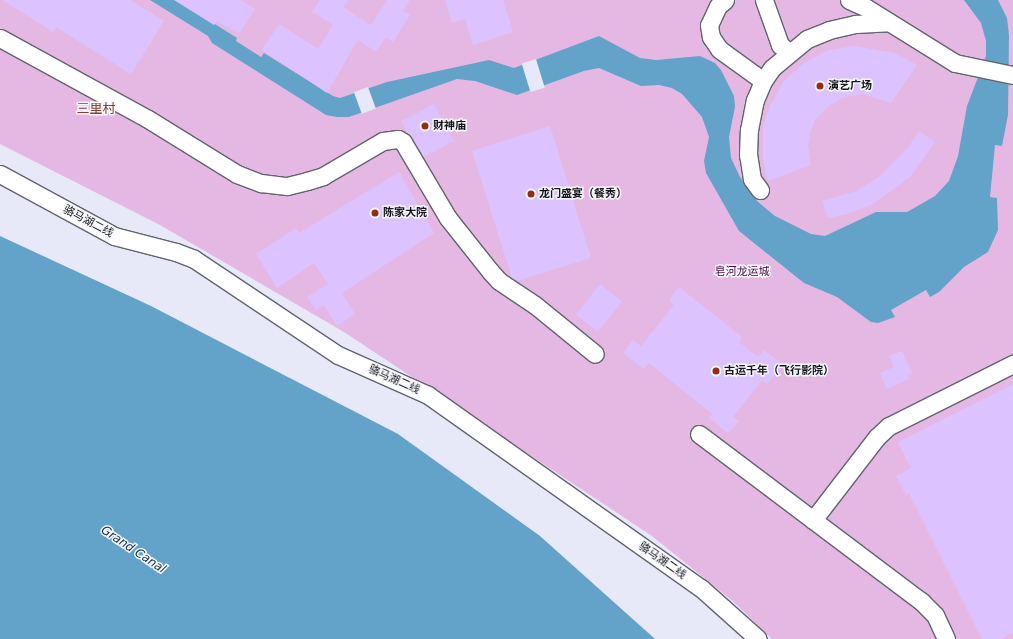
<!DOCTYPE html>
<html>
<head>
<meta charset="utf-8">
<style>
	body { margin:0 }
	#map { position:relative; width:1013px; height:639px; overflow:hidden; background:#e7e8f8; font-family:"DejaVu Sans","Noto Sans SC",sans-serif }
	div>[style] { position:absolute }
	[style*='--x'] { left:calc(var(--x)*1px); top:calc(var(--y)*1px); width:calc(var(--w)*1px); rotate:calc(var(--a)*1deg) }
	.green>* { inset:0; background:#e5b8e4 }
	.water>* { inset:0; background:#63a3c9 }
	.pier>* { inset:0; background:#e7e8f8; transform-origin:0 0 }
	.building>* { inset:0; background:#dcc2fe; transform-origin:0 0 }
	.roads { filter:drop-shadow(1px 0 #626370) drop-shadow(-1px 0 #626370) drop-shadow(0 1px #626370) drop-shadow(0 -1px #626370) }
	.minor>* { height:17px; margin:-8.5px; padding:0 8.5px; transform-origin:8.5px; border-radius:8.5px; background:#fff }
	.dots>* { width:11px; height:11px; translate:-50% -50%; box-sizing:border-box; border:2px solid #f5f6fc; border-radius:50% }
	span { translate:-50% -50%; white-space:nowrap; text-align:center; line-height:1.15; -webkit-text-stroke:3px #f5f6fc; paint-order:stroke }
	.poi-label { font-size:11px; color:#16161b; font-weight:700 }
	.left { translate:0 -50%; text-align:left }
	.street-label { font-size:11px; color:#16161b }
	.park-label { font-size:11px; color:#450947 }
	.water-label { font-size:12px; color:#0f2e3e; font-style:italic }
	.quarter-label { font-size:13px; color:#85402e }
</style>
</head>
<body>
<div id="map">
	<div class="green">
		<div style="clip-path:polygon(0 0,1013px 0,1013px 639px,772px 639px,735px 603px,652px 536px,344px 332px,160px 225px,0 144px)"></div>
	</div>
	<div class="water">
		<div style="clip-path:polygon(150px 0,177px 0,237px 38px,236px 41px,261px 57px,264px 53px,333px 96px,340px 98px,387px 82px,489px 60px,514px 68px,599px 36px,640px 58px,656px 60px,700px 56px,715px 63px,721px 70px,734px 96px,735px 107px,729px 137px,731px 158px,740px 177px,757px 201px,775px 216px,811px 234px,825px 236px,876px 212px,907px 212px,935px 196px,949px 181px,958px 156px,967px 106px,986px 56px,986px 41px,981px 23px,964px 0,998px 0,1007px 18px,1009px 35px,1008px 115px,1002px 146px,995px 145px,990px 197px,997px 198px,998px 230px,988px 252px,964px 267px,939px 292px,930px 297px,926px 290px,891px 310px,895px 317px,878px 323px,871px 322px,837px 297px,804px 283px,739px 231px,706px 173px,704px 161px,709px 137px,702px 117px,682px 94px,672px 88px,659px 85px,641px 86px,599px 68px,584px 71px,517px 95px,475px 81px,457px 79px,349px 117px,337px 117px,326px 115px,212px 43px,208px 36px)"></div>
		<div style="clip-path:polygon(0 236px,151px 306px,398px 434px,540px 536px,655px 639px,0 639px)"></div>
	</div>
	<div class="pier">
		<div style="left:536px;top:59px;width:30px;height:15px;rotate:73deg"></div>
		<div style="left:368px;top:87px;width:23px;height:15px;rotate:70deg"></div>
	</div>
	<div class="building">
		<div style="clip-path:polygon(2px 0,130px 0,164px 21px,131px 74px,56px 27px,53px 32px)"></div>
		<div style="clip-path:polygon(174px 0,240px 0,255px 9px,239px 34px,217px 21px,214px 25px)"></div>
		<div style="clip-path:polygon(320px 0,348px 0,343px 7px,371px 25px,387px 0,410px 0,403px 11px,410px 15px,393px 42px,386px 37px,376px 52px,358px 40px,327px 93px,262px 50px,279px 24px,318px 49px,333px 25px,312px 12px)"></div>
		<div style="clip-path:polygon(445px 0,503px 0,513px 32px,473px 45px,465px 19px,452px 23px)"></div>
		<div style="clip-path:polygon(854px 46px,895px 53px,917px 65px,891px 103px,862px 94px,845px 97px,830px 105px,815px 120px,811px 130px,808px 145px,811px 165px,768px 181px,763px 159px,763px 127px,770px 106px,783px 82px,803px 64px,828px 50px)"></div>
		<div style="left:434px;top:104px;width:42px;height:37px;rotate:62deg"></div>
		<div style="clip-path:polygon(550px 126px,591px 258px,517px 281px,512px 278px,472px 151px)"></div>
		<div style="clip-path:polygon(919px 131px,935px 142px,910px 177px,873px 204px,848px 214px,828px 218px,822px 201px,856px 191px,879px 177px,907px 149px)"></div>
		<div style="clip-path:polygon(399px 172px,434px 233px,342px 293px,355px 314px,337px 326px,324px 305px,316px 310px,307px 297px,328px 284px,314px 263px,277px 288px,256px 254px,296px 228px,299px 233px)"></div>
		<div style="left:600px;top:284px;width:28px;height:39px;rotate:38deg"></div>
		<div style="clip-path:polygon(679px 287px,742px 337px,739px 342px,758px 357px,764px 350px,783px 365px,767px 384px,762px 380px,733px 417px,739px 421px,728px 433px,709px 418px,712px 414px,649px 363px,644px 369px,623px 353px,633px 340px,641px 346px,674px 305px,669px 300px)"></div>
		<div style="clip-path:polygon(902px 351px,912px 373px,907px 375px,909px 379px,887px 389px,880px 373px,894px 367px,889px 356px)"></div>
		<div style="clip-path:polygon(1013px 384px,1013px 633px,1000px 639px,982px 639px,909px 493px,906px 495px,896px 476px,911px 468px,898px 442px)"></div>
	</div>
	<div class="roads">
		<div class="minor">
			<div style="--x:725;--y:0;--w:9;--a:139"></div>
			<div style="--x:718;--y:6;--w:21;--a:115"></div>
			<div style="--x:709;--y:25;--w:12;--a:81"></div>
			<div style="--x:711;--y:37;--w:14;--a:56"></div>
			<div style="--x:719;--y:49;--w:54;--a:36"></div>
			<div style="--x:764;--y:0;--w:48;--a:70.4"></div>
			<div style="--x:780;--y:45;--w:11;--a:38"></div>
			<div style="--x:849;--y:0;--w:17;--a:24"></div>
			<div style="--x:865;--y:7;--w:106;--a:31.9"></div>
			<div style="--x:955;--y:63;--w:59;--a:11.7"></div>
			<div style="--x:0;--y:38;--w:169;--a:28.7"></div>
			<div style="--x:148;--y:119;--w:105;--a:31.7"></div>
			<div style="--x:237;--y:174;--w:26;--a:21"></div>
			<div style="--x:261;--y:183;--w:26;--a:7"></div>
			<div style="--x:287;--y:186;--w:21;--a:-14"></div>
			<div style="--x:307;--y:181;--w:17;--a:-17"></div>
			<div style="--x:323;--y:176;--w:69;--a:-30.3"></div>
			<div style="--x:383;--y:141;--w:15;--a:-8"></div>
			<div style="--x:398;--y:139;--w:6;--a:31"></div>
			<div style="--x:403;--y:142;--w:88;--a:59.4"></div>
			<div style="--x:448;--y:218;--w:68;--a:51.6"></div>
			<div style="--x:490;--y:271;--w:13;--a:48"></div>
			<div style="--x:499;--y:281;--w:43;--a:33.7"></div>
			<div style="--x:535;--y:305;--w:77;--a:39.2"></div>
			<div style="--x:0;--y:174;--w:130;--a:28.5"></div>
			<div style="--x:114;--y:236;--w:64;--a:14.5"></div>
			<div style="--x:176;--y:252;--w:19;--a:21"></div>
			<div style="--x:194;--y:259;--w:173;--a:33.7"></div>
			<div style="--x:338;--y:355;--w:98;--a:24"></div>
			<div style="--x:428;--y:395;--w:334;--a:35.3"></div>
			<div style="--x:701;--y:588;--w:76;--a:41.8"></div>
			<div style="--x:760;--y:190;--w:14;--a:-126"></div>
			<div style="--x:752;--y:179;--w:24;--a:-99"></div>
			<div style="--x:748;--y:155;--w:25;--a:-88"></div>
			<div style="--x:749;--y:130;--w:31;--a:-79"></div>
			<div style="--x:755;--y:100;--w:21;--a:-67"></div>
			<div style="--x:763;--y:81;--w:16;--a:-55"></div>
			<div style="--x:772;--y:68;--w:45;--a:-39.6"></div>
			<div style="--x:807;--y:39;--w:24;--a:-22"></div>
			<div style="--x:829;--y:30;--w:28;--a:-13"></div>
			<div style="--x:856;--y:24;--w:33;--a:-3"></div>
			<div style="--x:699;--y:434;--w:278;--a:37"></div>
			<div style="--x:921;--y:601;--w:20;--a:45"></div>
			<div style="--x:935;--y:615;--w:26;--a:65"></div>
			<div style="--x:813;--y:520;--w:105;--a:-52.4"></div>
			<div style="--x:877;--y:437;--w:16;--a:-43"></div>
			<div style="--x:889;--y:426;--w:139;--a:-26.6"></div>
		</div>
	</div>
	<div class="dots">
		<div style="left:820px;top:86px;background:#942d0f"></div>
		<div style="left:425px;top:126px;background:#942d0f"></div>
		<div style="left:531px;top:194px;background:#942d0f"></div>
		<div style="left:375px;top:213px;background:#942d0f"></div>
		<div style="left:716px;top:371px;background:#942d0f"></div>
	</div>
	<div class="poi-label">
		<span class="left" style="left:828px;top:86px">演艺广场</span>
		<span class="left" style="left:433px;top:126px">财神庙</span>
		<span class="left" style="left:539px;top:194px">龙门盛宴（餐秀）</span>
		<span class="left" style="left:383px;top:213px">陈家大院</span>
		<span class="left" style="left:724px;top:371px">古运千年（飞行影院）</span>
	</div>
	<div class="street-label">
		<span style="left:88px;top:222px;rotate:28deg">骆马湖二线</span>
		<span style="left:394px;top:380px;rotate:24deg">骆马湖二线</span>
		<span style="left:662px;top:561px;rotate:35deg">骆马湖二线</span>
	</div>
	<div class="park-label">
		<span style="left:742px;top:272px">皂河龙运城</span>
	</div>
	<div class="water-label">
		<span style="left:133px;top:550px;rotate:34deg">Grand Canal</span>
	</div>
	<div class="quarter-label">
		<span style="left:96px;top:109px">三里村</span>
	</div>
</div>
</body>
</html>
